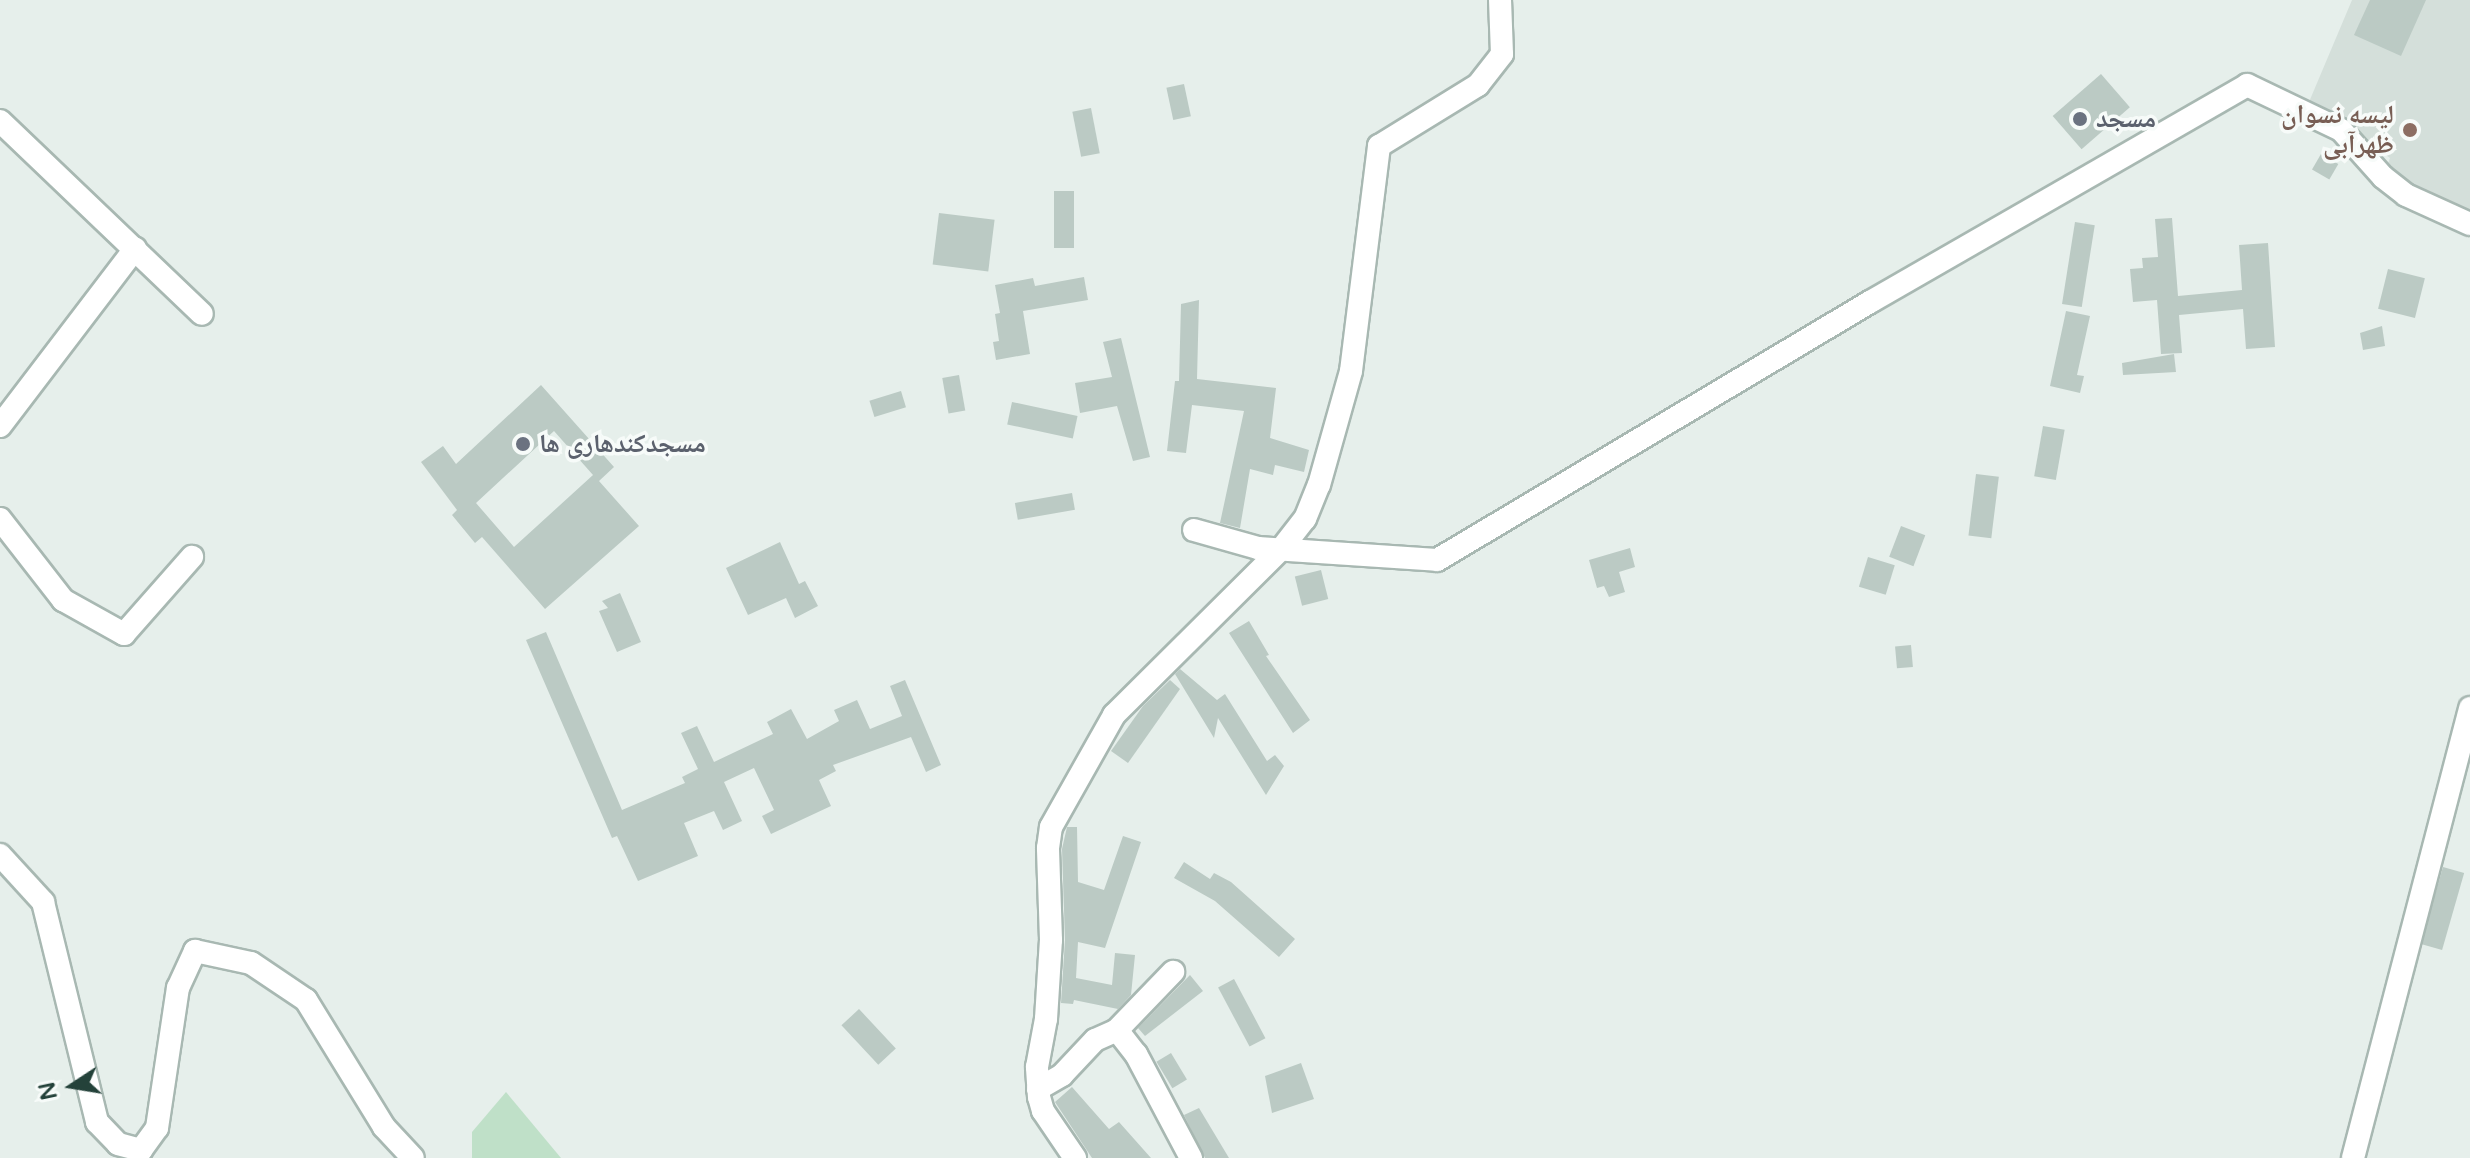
<!DOCTYPE html>
<html>
<head>
<meta charset="utf-8">
<style>
	body { margin:0 }
	#map { position:relative; width:2470px; height:1158px; overflow:hidden; background:#e6efeb; font-family:"Varela Round","Noto Naskh Arabic",sans-serif }
	div>[style] { position:absolute }
	[style*='--x'] { left:calc(var(--x)*1px); top:calc(var(--y)*1px); width:calc(var(--w)*1px); rotate:calc(var(--a)*1deg) }
	.built>* { inset:0; background:#d4dfda }
	.green>* { inset:0; background:#bfe0c8 }
	.building>* { inset:0; background:#bbcac4; transform-origin:0 0 }
	.roads { filter:drop-shadow(2px 0 #a8b8b2) drop-shadow(-2px 0 #a8b8b2) drop-shadow(0 2px #a8b8b2) drop-shadow(0 -2px #a8b8b2) }
	.minor>* { height:22px; margin:-11px; padding:0 11px; transform-origin:11px; border-radius:11px; background:#fff }
	.dots>* { width:22px; height:22px; translate:-50% -50%; box-sizing:border-box; border:4px solid #f7fbf9; border-radius:50% }
	span { translate:-50% -50%; white-space:nowrap; text-align:center; line-height:1.15; -webkit-text-stroke:7px #f7fbf9; paint-order:stroke }
	.education-label { font-size:26px; color:#785e54; font-weight:700 }
	.right { translate:-100% -50%; text-align:right }
	.worship-label { font-size:26px; color:#5b616d; font-weight:700 }
	.left { translate:0 -50%; text-align:left }
	.north { position:absolute; left:32px; top:1046px; width:80px; height:80px; -webkit-text-stroke:6px #f7fbf9; paint-order:stroke; rotate:258deg; font-size:22px; font-weight:700; line-height:32px; text-align:center; color:#24423a }
	.north::after { content:''; display:block; margin:auto; width:28px; height:36px; background:#24423a; clip-path:polygon(50% 0,100% 100%,50% 72%,0 100%) }
</style>
</head>
<body>
<div id="map">
	<div class="built">
		<div style="clip-path:polygon(2352px 0,2470px 0,2470px 223px,2380px 185px,2390px 158px,2309px 102px)"></div>
	</div>
	<div class="green">
		<div style="clip-path:polygon(506px 1092px,561px 1158px,472px 1158px,472px 1132px)"></div>
	</div>
	<div class="building">
		<div style="clip-path:polygon(2370px 0,2426px 0,2401px 56px,2354px 35px)"></div>
		<div style="left:2101px;top:74px;width:44px;height:64px;rotate:49deg"></div>
		<div style="left:1184px;top:84px;width:33px;height:18px;rotate:78deg"></div>
		<div style="left:1091px;top:108px;width:46px;height:19px;rotate:79deg"></div>
		<div style="left:2321px;top:154px;width:20px;height:18px;rotate:30deg"></div>
		<div style="left:1054px;top:191px;width:20px;height:57px"></div>
		<div style="left:939px;top:213px;width:56px;height:52px;rotate:7deg"></div>
		<div style="clip-path:polygon(2172px 218px,2178px 296px,2242px 290px,2239px 245px,2268px 243px,2275px 347px,2246px 349px,2243px 309px,2179px 315px,2182px 353px,2161px 354px,2157px 300px,2133px 302px,2130px 269px,2143px 268px,2142px 258px,2158px 257px,2155px 219px)"></div>
		<div style="left:2075px;top:222px;width:20px;height:83px;rotate:9deg"></div>
		<div style="left:2388px;top:269px;width:38px;height:41px;rotate:14deg"></div>
		<div style="clip-path:polygon(1084px 277px,1088px 300px,1023px 311px,1030px 354px,996px 360px,993px 342px,999px 341px,995px 314px,1000px 313px,995px 285px,1033px 278px,1035px 286px)"></div>
		<div style="clip-path:polygon(1199px 300px,1197px 379px,1276px 388px,1270px 438px,1309px 450px,1304px 472px,1275px 465px,1273px 475px,1250px 469px,1240px 528px,1220px 523px,1244px 411px,1192px 405px,1186px 453px,1167px 451px,1175px 381px,1179px 381px,1181px 304px)"></div>
		<div style="clip-path:polygon(2066px 311px,2090px 316px,2077px 375px,2084px 376px,2080px 393px,2050px 386px)"></div>
		<div style="clip-path:polygon(2382px 326px,2385px 346px,2363px 350px,2360px 333px)"></div>
		<div style="clip-path:polygon(1121px 338px,1150px 457px,1133px 461px,1117px 406px,1080px 413px,1075px 383px,1112px 377px,1103px 342px)"></div>
		<div style="clip-path:polygon(2174px 354px,2176px 372px,2123px 375px,2122px 363px)"></div>
		<div style="left:959px;top:375px;width:36px;height:17px;rotate:80deg"></div>
		<div style="clip-path:polygon(evenodd,541px 385px,614px 467px,599px 481px,639px 526px,545px 609px,482px 537px,475px 543px,452px 515px,457px 510px,421px 462px,443px 446px,456px 464px,541px 385px,554px 431px,593px 475px,514px 547px,476px 503px,554px 431px)"></div>
		<div style="left:901px;top:391px;width:17px;height:33px;rotate:73deg"></div>
		<div style="left:1012px;top:402px;width:67px;height:23px;rotate:12deg"></div>
		<div style="left:2043px;top:426px;width:22px;height:51px;rotate:10deg"></div>
		<div style="left:1976px;top:474px;width:23px;height:62px;rotate:7deg"></div>
		<div style="left:1072px;top:493px;width:17px;height:58px;rotate:80deg"></div>
		<div style="left:1901px;top:526px;width:26px;height:33px;rotate:21deg"></div>
		<div style="clip-path:polygon(780px 542px,799px 584px,805px 581px,818px 606px,795px 618px,786px 598px,748px 615px,726px 568px)"></div>
		<div style="clip-path:polygon(1630px 548px,1635px 567px,1619px 572px,1625px 592px,1609px 597px,1604px 586px,1597px 588px,1589px 560px)"></div>
		<div style="left:1868px;top:557px;width:28px;height:31px;rotate:17deg"></div>
		<div style="left:1321px;top:570px;width:30px;height:27px;rotate:76deg"></div>
		<div style="clip-path:polygon(620px 593px,641px 642px,617px 652px,599px 611px,608px 608px,602px 601px)"></div>
		<div style="clip-path:polygon(1249px 621px,1269px 655px,1266px 656px,1310px 720px,1293px 733px,1229px 633px)"></div>
		<div style="clip-path:polygon(546px 632px,622px 810px,685px 783px,682px 777px,698px 769px,681px 733px,697px 726px,714px 762px,773px 734px,767px 722px,791px 709px,807px 739px,839px 721px,834px 710px,857px 700px,870px 729px,902px 716px,890px 686px,905px 680px,941px 765px,926px 772px,911px 737px,833px 765px,836px 771px,819px 780px,831px 806px,771px 834px,762px 816px,774px 810px,754px 768px,724px 782px,742px 821px,723px 830px,714px 811px,684px 823px,698px 856px,638px 881px,617px 836px,612px 838px,526px 640px)"></div>
		<div style="left:1911px;top:645px;width:22px;height:16px;rotate:85deg"></div>
		<div style="clip-path:polygon(1180px 669px,1217px 700px,1225px 694px,1267px 761px,1275px 755px,1284px 766px,1266px 795px,1218px 718px,1214px 738px,1175px 674px)"></div>
		<div style="clip-path:polygon(1170px 680px,1180px 689px,1128px 763px,1111px 751px,1143px 706px)"></div>
		<div style="clip-path:polygon(1067px 827px,1077px 827px,1078px 882px,1104px 890px,1123px 836px,1141px 842px,1105px 948px,1078px 942px,1076px 978px,1112px 985px,1115px 953px,1135px 955px,1131px 995px,1118px 1009px,1074px 1000px,1073px 1004px,1061px 1003px,1065px 940px,1062px 849px)"></div>
		<div style="clip-path:polygon(1184px 862px,1210px 879px,1214px 873px,1231px 882px,1295px 939px,1279px 957px,1215px 901px,1174px 878px)"></div>
		<div style="left:2443px;top:867px;width:22px;height:80px;rotate:16deg"></div>
		<div style="clip-path:polygon(1190px 975px,1203px 991px,1145px 1036px,1138px 1028px)"></div>
		<div style="left:1234px;top:979px;width:67px;height:18px;rotate:62deg"></div>
		<div style="left:859px;top:1009px;width:54px;height:24px;rotate:47deg"></div>
		<div style="left:1171px;top:1053px;width:31px;height:17px;rotate:59deg"></div>
		<div style="clip-path:polygon(1301px 1063px,1314px 1099px,1272px 1113px,1265px 1076px)"></div>
		<div style="clip-path:polygon(1072px 1087px,1109px 1129px,1119px 1122px,1151px 1158px,1092px 1158px,1055px 1102px)"></div>
		<div style="clip-path:polygon(1199px 1108px,1229px 1158px,1205px 1158px,1184px 1115px)"></div>
	</div>
	<div class="roads">
		<div class="minor">
			<div style="--x:0;--y:121;--w:279;--a:43.7"></div>
			<div style="--x:0;--y:426;--w:223;--a:-52.7"></div>
			<div style="--x:0;--y:519;--w:103;--a:52.1"></div>
			<div style="--x:63;--y:600;--w:70;--a:29.1"></div>
			<div style="--x:124;--y:634;--w:103;--a:-48.6"></div>
			<div style="--x:1194;--y:530;--w:66;--a:15.7"></div>
			<div style="--x:1258;--y:548;--w:179;--a:3.8"></div>
			<div style="--x:1437;--y:560;--w:504;--a:-30.79"></div>
			<div style="--x:1870;--y:302;--w:435;--a:-29.9"></div>
			<div style="--x:2247;--y:85;--w:104;--a:25.6"></div>
			<div style="--x:2341;--y:130;--w:63;--a:48.2"></div>
			<div style="--x:2383;--y:177;--w:29;--a:38"></div>
			<div style="--x:2406;--y:195;--w:70;--a:24.4"></div>
			<div style="--x:0;--y:855;--w:64;--a:47.5"></div>
			<div style="--x:43;--y:902;--w:227;--a:76.2"></div>
			<div style="--x:97;--y:1122;--w:30;--a:46"></div>
			<div style="--x:118;--y:1144;--w:24;--a:15"></div>
			<div style="--x:141;--y:1150;--w:27;--a:-54"></div>
			<div style="--x:157;--y:1128;--w:142;--a:-81.5"></div>
			<div style="--x:178;--y:988;--w:41;--a:-65.3"></div>
			<div style="--x:195;--y:951;--w:57;--a:12.1"></div>
			<div style="--x:251;--y:963;--w:66;--a:33.9"></div>
			<div style="--x:306;--y:1000;--w:149;--a:58.4"></div>
			<div style="--x:384;--y:1127;--w:42;--a:46.9"></div>
			<div style="--x:1117;--y:1030;--w:31;--a:52"></div>
			<div style="--x:1136;--y:1054;--w:118;--a:62.1"></div>
			<div style="--x:1038;--y:1089;--w:28;--a:-30"></div>
			<div style="--x:1062;--y:1075;--w:48;--a:-46.7"></div>
			<div style="--x:1095;--y:1040;--w:24;--a:-24"></div>
			<div style="--x:1117;--y:1030;--w:81;--a:-46"></div>
			<div style="--x:1075;--y:1158;--w:57;--a:-124.2"></div>
			<div style="--x:1043;--y:1111;--w:15;--a:-106"></div>
			<div style="--x:1039;--y:1097;--w:30;--a:-94"></div>
			<div style="--x:1037;--y:1067;--w:49;--a:-79.4"></div>
			<div style="--x:1046;--y:1019;--w:79;--a:-86.4"></div>
			<div style="--x:1051;--y:940;--w:92;--a:-91.9"></div>
			<div style="--x:1048;--y:848;--w:21;--a:-82"></div>
			<div style="--x:1051;--y:827;--w:129;--a:-60.6"></div>
			<div style="--x:1114;--y:715;--w:237;--a:-44.8"></div>
			<div style="--x:1282;--y:548;--w:37;--a:-52"></div>
			<div style="--x:1305;--y:519;--w:37;--a:-68"></div>
			<div style="--x:1319;--y:485;--w:118;--a:-74.3"></div>
			<div style="--x:1351;--y:371;--w:227;--a:-82.9"></div>
			<div style="--x:1379;--y:146;--w:116;--a:-31.6"></div>
			<div style="--x:1478;--y:85;--w:39;--a:-52"></div>
			<div style="--x:1502;--y:54;--w:54;--a:-92.1"></div>
			<div style="--x:2353;--y:1158;--w:465;--a:-75.4"></div>
		</div>
	</div>
	<div class="dots">
		<div style="left:2080px;top:119px;background:#6b7280"></div>
		<div style="left:2410px;top:130px;background:#8d6e63"></div>
		<div style="left:523px;top:444px;background:#6b7280"></div>
	</div>
	<div class="education-label">
		<span class="right" style="left:2394px;top:130px">لیسه نسوان<br>ظهرآبی</span>
	</div>
	<div class="worship-label">
		<span class="left" style="left:2096px;top:119px">مسجد</span>
		<span class="left" style="left:539px;top:444px">مسجدکندهاری ها</span>
	</div>
	<div class="north">N</div>
</div>
</body>
</html>
